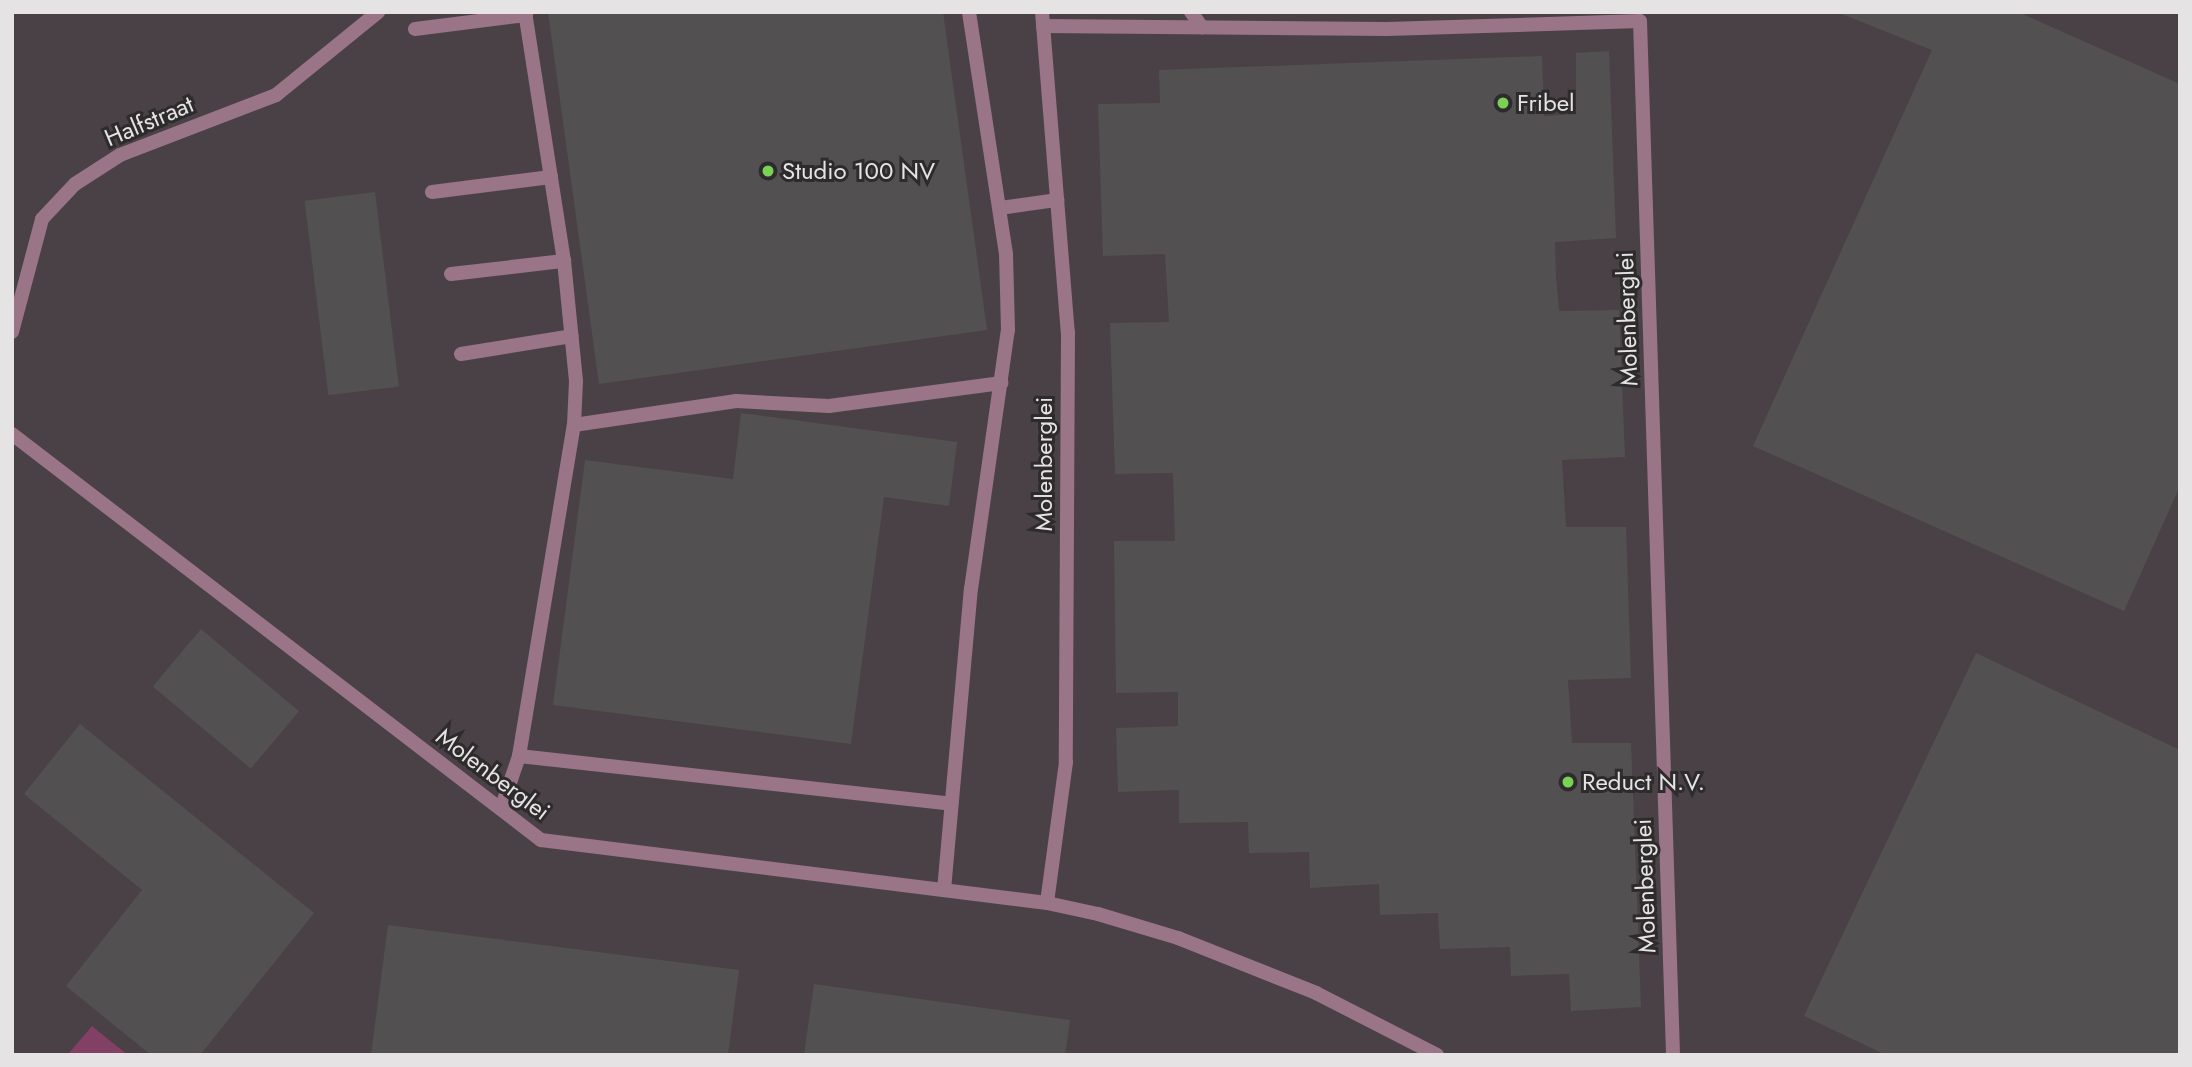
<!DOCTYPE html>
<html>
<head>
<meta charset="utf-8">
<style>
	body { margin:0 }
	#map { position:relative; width:2192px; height:1067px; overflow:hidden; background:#393537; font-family:Jost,sans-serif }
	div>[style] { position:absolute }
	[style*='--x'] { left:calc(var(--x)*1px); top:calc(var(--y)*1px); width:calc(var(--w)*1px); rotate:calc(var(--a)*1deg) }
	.built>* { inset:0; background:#494145 }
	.green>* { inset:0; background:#834065 }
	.building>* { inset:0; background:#535052; transform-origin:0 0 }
	.lane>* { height:14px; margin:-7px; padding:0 7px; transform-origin:7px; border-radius:7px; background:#9a7487 }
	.street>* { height:14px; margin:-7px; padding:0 7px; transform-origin:7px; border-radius:7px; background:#9a7487 }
	.dots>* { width:19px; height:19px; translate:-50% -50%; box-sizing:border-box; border:4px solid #2e2b2d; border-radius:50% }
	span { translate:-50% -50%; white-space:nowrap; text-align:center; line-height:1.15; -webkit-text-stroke:6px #2e2b2d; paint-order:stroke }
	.poi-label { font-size:24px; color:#e5e3e4 }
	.left { translate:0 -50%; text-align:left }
	.street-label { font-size:24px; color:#e5e3e4 }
	.frame { position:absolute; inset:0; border:14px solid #e5e3e4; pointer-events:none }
</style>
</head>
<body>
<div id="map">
	<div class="built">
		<div style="clip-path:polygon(12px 12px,2180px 12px,2180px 1055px,128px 1055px,92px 1026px,67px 1055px,12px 1055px)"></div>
	</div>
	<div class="green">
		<div style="clip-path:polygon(92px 1026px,128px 1055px,67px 1055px)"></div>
	</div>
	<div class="building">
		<div style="clip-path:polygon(548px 12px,943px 12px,987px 330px,599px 384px)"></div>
		<div style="clip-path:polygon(1837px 12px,2018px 12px,2180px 84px,2180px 486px,2124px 611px,1753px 446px,1932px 50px)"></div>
		<div style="clip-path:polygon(1609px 51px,1616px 238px,1555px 242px,1556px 276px,1559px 311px,1619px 310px,1625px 457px,1562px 460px,1566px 527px,1626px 527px,1631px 678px,1568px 680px,1572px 743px,1631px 743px,1641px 1007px,1571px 1011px,1569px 974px,1511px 976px,1510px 947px,1440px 949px,1438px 913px,1380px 915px,1379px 884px,1310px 888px,1309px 852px,1249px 853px,1248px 822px,1179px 823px,1179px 790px,1118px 792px,1116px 728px,1178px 726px,1178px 692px,1116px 693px,1114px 541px,1175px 541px,1173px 473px,1115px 474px,1110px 323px,1169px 322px,1165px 254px,1103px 256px,1098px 104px,1160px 103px,1159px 70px,1542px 56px,1544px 116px,1576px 114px,1576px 53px)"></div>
		<div style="left:375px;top:192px;width:196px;height:71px;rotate:83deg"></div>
		<div style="clip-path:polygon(741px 413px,957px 442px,949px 506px,884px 497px,851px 744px,553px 705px,585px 460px,733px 479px)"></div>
		<div style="left:201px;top:629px;width:128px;height:75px;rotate:40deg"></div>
		<div style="clip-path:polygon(1976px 653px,2180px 750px,2180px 1055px,1886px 1055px,1804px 1016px)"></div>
		<div style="clip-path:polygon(80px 724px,314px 913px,200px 1055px,151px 1055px,66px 986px,142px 890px,24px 794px)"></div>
		<div style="clip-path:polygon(388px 925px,739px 970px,728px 1055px,371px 1055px)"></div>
		<div style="clip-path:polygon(814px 984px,1070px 1020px,1065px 1055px,804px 1055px)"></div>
	</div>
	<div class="lane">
		<div style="--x:415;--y:29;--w:112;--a:-7.2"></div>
		<div style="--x:432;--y:192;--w:120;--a:-7.2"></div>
		<div style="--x:1000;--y:208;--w:58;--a:-8"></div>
		<div style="--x:451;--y:274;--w:114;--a:-6.6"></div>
		<div style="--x:461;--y:354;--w:112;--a:-9.2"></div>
		<div style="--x:574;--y:425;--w:164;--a:-8.4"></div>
		<div style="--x:736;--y:401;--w:93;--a:3.1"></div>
		<div style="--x:829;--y:406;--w:174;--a:-7.6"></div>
		<div style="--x:519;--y:756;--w:435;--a:6.3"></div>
		<div style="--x:501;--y:809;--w:56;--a:-71.2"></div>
		<div style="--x:519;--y:756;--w:336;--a:-80.6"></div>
		<div style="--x:574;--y:425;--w:44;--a:-87.4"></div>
		<div style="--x:576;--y:381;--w:121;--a:-95.7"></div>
		<div style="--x:564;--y:261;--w:252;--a:-98.9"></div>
		<div style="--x:944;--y:890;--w:302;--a:-84.9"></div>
		<div style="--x:971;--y:589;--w:262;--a:-81.9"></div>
		<div style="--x:1008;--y:330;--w:76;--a:-91.5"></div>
		<div style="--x:1006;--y:254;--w:245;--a:-98.7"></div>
	</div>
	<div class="street">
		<div style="--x:1042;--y:12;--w:321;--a:85.4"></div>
		<div style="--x:1068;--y:332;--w:430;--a:90.3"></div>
		<div style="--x:1066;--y:762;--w:142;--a:97.7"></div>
		<div style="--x:1191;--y:12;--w:19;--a:54"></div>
		<div style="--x:1043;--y:26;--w:344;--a:0.5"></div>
		<div style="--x:1387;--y:29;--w:253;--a:-1.8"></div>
		<div style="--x:1640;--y:21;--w:1035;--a:88.17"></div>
		<div style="--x:12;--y:332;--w:117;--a:-75.1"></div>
		<div style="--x:42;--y:219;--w:48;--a:-46.7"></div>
		<div style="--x:75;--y:184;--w:54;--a:-32.8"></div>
		<div style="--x:120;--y:155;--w:167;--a:-21"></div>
		<div style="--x:276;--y:95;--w:132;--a:-39.1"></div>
		<div style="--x:12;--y:434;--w:667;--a:37.51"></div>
		<div style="--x:541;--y:840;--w:510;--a:7.1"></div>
		<div style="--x:1047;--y:903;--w:52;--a:12.2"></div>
		<div style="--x:1098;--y:914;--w:84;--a:16.7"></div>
		<div style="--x:1178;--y:938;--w:149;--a:21.7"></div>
		<div style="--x:1316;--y:993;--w:136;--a:27.1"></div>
	</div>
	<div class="dots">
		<div style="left:1503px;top:103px;background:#7bd156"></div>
		<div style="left:768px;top:171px;background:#7bd156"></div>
		<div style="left:1568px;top:782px;background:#7bd156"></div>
	</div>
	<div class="poi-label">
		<span class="left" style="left:1517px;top:103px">Fribel</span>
		<span class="left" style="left:782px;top:171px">Studio 100 NV</span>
		<span class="left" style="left:1582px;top:782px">Reduct N.V.</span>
	</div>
	<div class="street-label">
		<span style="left:149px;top:121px;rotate:-23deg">Halfstraat</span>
		<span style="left:1627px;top:319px;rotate:-92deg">Molenberglei</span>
		<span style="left:1044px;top:464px;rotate:-90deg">Molenberglei</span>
		<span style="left:493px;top:774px;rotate:37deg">Molenberglei</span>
		<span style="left:1645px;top:886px;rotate:-92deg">Molenberglei</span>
	</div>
	<div class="frame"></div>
</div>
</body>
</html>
